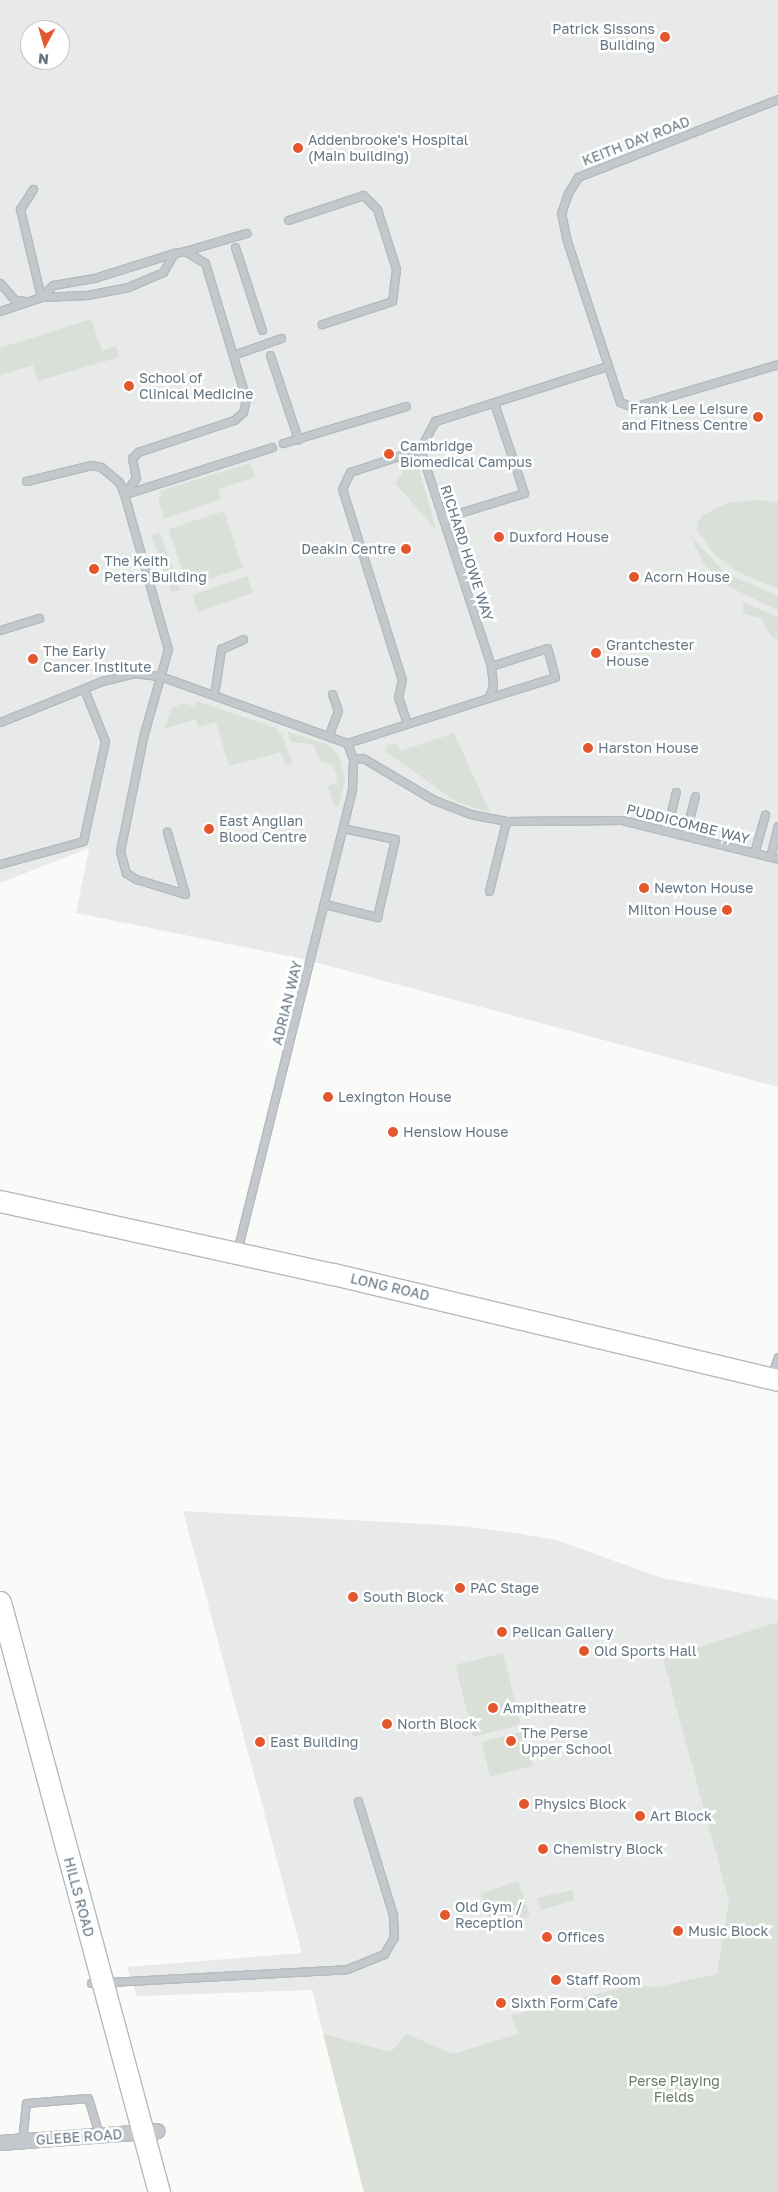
<!DOCTYPE html>
<html>
<head>
<meta charset="utf-8">
<style>
	body { margin:0 }
	#map { position:relative; width:778px; height:2192px; overflow:hidden; background:#fafaf8; font-family:"Golos Text",sans-serif }
	div>[style] { position:absolute }
	[style*='--x'] { left:calc(var(--x)*1px); top:calc(var(--y)*1px); width:calc(var(--w)*1px); rotate:calc(var(--a)*1deg) }
	.built>* { inset:0; background:#e8e9e9 }
	.green>* { inset:0; background:#dadfd7; transform-origin:0 0 }
	.roads { filter:drop-shadow(1px 0 #b5babe) drop-shadow(-1px 0 #b5babe) drop-shadow(0 1px #b5babe) drop-shadow(0 -1px #b5babe) }
	.service>* { height:7px; margin:-3.5px; padding:0 3.5px; transform-origin:3.5px; border-radius:3.5px; background:#c3c8cc }
	.minor>* { height:14px; margin:-7px; padding:0 7px; transform-origin:7px; border-radius:7px; background:#c3c8cc }
	.primary>* { height:21px; margin:-10.5px; padding:0 10.5px; transform-origin:10.5px; border-radius:10.5px; background:#fff }
	.dots>* { width:14px; height:14px; translate:-50% -50%; box-sizing:border-box; border:2px solid #fff; border-radius:50% }
	span { translate:-50% -50%; white-space:nowrap; text-align:center; line-height:1.15; -webkit-text-stroke:5px #fff; paint-order:stroke }
	.poi-label { font-size:14px; color:#657683 }
	.right { translate:-100% -50%; text-align:right }
	.left { translate:0 -50%; text-align:left }
	.street-label { font-size:14px; color:#657683 }
	.park-label { font-size:14px; color:#687a64 }
	.north { position:absolute; left:20px; top:20px; width:50px; height:50px; box-sizing:border-box; background:#fff; border:1px solid #c1c8cd; border-radius:50%; rotate:186deg; font-size:14px; font-weight:700; line-height:20px; text-align:center; color:#657683 }
	.north::after { content:''; display:block; margin:auto; width:18px; height:22px; background:#e4572e; clip-path:polygon(50% 0,100% 100%,50% 72%,0 100%) }
</style>
</head>
<body>
<div id="map">
	<div class="built">
		<div style="clip-path:polygon(evenodd,0 0,778px 0,778px 1087px,303px 959px,76px 913px,89px 848px,0 883px,0 0,30px 30px,60px 30px,60px 60px,30px 60px,30px 30px)"></div>
		<div style="clip-path:polygon(183px 1511px,463px 1526px,516px 1533px,556px 1540px,662px 1578px,778px 1600px,778px 2192px,364px 2192px,312px 1990px,137px 1996px,127px 1967px,302px 1953px)"></div>
	</div>
	<div class="green">
		<div style="clip-path:polygon(91px 319px,102px 351px,116px 346px,119px 357px,38px 381px,33px 365px,0 375px,0 348px)"></div>
		<div style="clip-path:polygon(407px 461px,418px 467px,437px 531px,395px 483px,402px 474px,401px 463px)"></div>
		<div style="clip-path:polygon(250px 463px,255px 477px,218px 489px,221px 499px,164px 519px,158px 497px,162px 496px,160px 491px)"></div>
		<div style="clip-path:polygon(755px 500px,778px 502px,778px 589px,736px 571px,713px 553px,697px 530px,698px 522px,703px 515px,727px 503px)"></div>
		<div style="left:224px;top:511px;width:60px;height:58px;rotate:72deg"></div>
		<div style="left:160px;top:532px;width:61px;height:9px;rotate:71deg"></div>
		<div style="clip-path:polygon(690px 535px,725px 573px,778px 596px,778px 610px,723px 584px,702px 561px)"></div>
		<div style="left:247px;top:576px;width:18px;height:58px;rotate:71deg"></div>
		<div style="clip-path:polygon(742px 602px,778px 617px,778px 639px,772px 637px,761px 618px,744px 614px)"></div>
		<div style="clip-path:polygon(196px 701px,279px 729px,277px 733px,282px 734px,292px 764px,285px 765px,281px 752px,229px 766px,216px 722px,198px 727px,196px 719px,164px 729px,172px 708px,182px 703px,194px 706px)"></div>
		<div style="clip-path:polygon(288px 732px,327px 744px,339px 755px,345px 780px,338px 807px,333px 804px,328px 786px,338px 782px,333px 765px,320px 761px,313px 744px,291px 742px)"></div>
		<div style="clip-path:polygon(454px 733px,490px 812px,457px 802px,385px 751px,388px 744px,398px 745px,400px 751px)"></div>
		<div style="clip-path:polygon(778px 1622px,778px 2192px,364px 2192px,323px 2034px,391px 2052px,406px 2034px,453px 2054px,518px 2034px,511px 2015px,629px 1986px,657px 1987px,717px 1974px,729px 1901px,663px 1659px)"></div>
		<div style="left:503px;top:1653px;width:74px;height:49px;rotate:76deg"></div>
		<div style="left:524px;top:1731px;width:36px;height:44px;rotate:76deg"></div>
		<div style="left:518px;top:1881px;width:37px;height:39px;rotate:71deg"></div>
		<div style="clip-path:polygon(572px 1890px,575px 1900px,541px 1910px,537px 1898px)"></div>
	</div>
	<div class="roads">
		<div class="service">
			<div style="--x:778;--y:99;--w:215;--a:158.7"></div>
			<div style="--x:578;--y:177;--w:19;--a:122"></div>
			<div style="--x:568;--y:193;--w:21;--a:109"></div>
			<div style="--x:561;--y:213;--w:29;--a:78"></div>
			<div style="--x:567;--y:241;--w:169;--a:71.8"></div>
			<div style="--x:620;--y:402;--w:14;--a:21"></div>
			<div style="--x:633;--y:407;--w:151;--a:-16.5"></div>
			<div style="--x:33;--y:189;--w:24;--a:123"></div>
			<div style="--x:20;--y:209;--w:90;--a:76.6"></div>
			<div style="--x:288;--y:220;--w:79;--a:-18.4"></div>
			<div style="--x:363;--y:195;--w:20;--a:45"></div>
			<div style="--x:377;--y:209;--w:63;--a:72.4"></div>
			<div style="--x:396;--y:269;--w:32;--a:97"></div>
			<div style="--x:392;--y:301;--w:74;--a:161.8"></div>
			<div style="--x:235;--y:247;--w:87;--a:72"></div>
			<div style="--x:185;--y:251;--w:64;--a:-16.4"></div>
			<div style="--x:0;--y:283;--w:23;--a:49"></div>
			<div style="--x:15;--y:300;--w:10;--a:6"></div>
			<div style="--x:41;--y:297;--w:17;--a:-45"></div>
			<div style="--x:53;--y:285;--w:42;--a:-9.7"></div>
			<div style="--x:94;--y:278;--w:84;--a:-17.4"></div>
			<div style="--x:0;--y:311;--w:43;--a:-18.9"></div>
			<div style="--x:41;--y:297;--w:46;--a:-2.5"></div>
			<div style="--x:87;--y:295;--w:42;--a:-11"></div>
			<div style="--x:128;--y:287;--w:38;--a:-23"></div>
			<div style="--x:163;--y:272;--w:22;--a:-60"></div>
			<div style="--x:174;--y:253;--w:11;--a:-10"></div>
			<div style="--x:185;--y:251;--w:23;--a:31"></div>
			<div style="--x:205;--y:263;--w:142;--a:73.2"></div>
			<div style="--x:246;--y:399;--w:13;--a:103"></div>
			<div style="--x:243;--y:412;--w:12;--a:138"></div>
			<div style="--x:234;--y:420;--w:101;--a:161.6"></div>
			<div style="--x:138;--y:452;--w:8;--a:135"></div>
			<div style="--x:132;--y:458;--w:20;--a:79"></div>
			<div style="--x:136;--y:478;--w:20;--a:127"></div>
			<div style="--x:233;--y:355;--w:51;--a:-19.5"></div>
			<div style="--x:270;--y:355;--w:89;--a:71.6"></div>
			<div style="--x:283;--y:443;--w:128;--a:-16.7"></div>
			<div style="--x:26;--y:481;--w:67;--a:-13.8"></div>
			<div style="--x:91;--y:465;--w:10;--a:11"></div>
			<div style="--x:101;--y:467;--w:23;--a:40"></div>
			<div style="--x:119;--y:482;--w:13;--a:67"></div>
			<div style="--x:124;--y:494;--w:161;--a:74.2"></div>
			<div style="--x:168;--y:649;--w:87;--a:105.9"></div>
			<div style="--x:144;--y:733;--w:120;--a:101.5"></div>
			<div style="--x:120;--y:851;--w:23;--a:75"></div>
			<div style="--x:126;--y:873;--w:12;--a:31"></div>
			<div style="--x:136;--y:879;--w:51;--a:17"></div>
			<div style="--x:185;--y:894;--w:65;--a:-106.2"></div>
			<div style="--x:125;--y:494;--w:154;--a:-17.7"></div>
			<div style="--x:443;--y:518;--w:85;--a:-17.2"></div>
			<div style="--x:524;--y:493;--w:95;--a:-108.4"></div>
			<div style="--x:0;--y:630;--w:41;--a:-17.1"></div>
			<div style="--x:214;--y:695;--w:47;--a:-81.3"></div>
			<div style="--x:221;--y:649;--w:24;--a:-24"></div>
			<div style="--x:488;--y:698;--w:70;--a:-17.4"></div>
			<div style="--x:555;--y:677;--w:30;--a:-105"></div>
			<div style="--x:547;--y:648;--w:59;--a:162.2"></div>
			<div style="--x:0;--y:722;--w:110;--a:-21.9"></div>
			<div style="--x:102;--y:681;--w:33;--a:-14"></div>
			<div style="--x:134;--y:673;--w:26;--a:7"></div>
			<div style="--x:160;--y:676;--w:199;--a:19.7"></div>
			<div style="--x:407;--y:723;--w:28;--a:-109"></div>
			<div style="--x:398;--y:697;--w:17;--a:-77"></div>
			<div style="--x:402;--y:680;--w:200;--a:-107.4"></div>
			<div style="--x:342;--y:489;--w:19;--a:-65"></div>
			<div style="--x:350;--y:472;--w:74;--a:-18.2"></div>
			<div style="--x:329;--y:734;--w:25;--a:-69"></div>
			<div style="--x:338;--y:711;--w:18;--a:-109"></div>
			<div style="--x:347;--y:743;--w:148;--a:-17.7"></div>
			<div style="--x:488;--y:698;--w:13;--a:-67"></div>
			<div style="--x:493;--y:686;--w:20;--a:-96"></div>
			<div style="--x:491;--y:666;--w:228;--a:-108.1"></div>
			<div style="--x:420;--y:449;--w:32;--a:-62"></div>
			<div style="--x:435;--y:421;--w:181;--a:-17.7"></div>
			<div style="--x:347;--y:743;--w:17;--a:69"></div>
			<div style="--x:353;--y:759;--w:10;--a:-6"></div>
			<div style="--x:363;--y:758;--w:82;--a:30.6"></div>
			<div style="--x:434;--y:800;--w:39;--a:21"></div>
			<div style="--x:470;--y:814;--w:37;--a:11"></div>
			<div style="--x:506;--y:821;--w:116;--a:-0.5"></div>
			<div style="--x:622;--y:820;--w:161;--a:14"></div>
			<div style="--x:667;--y:830;--w:39;--a:-77"></div>
			<div style="--x:685;--y:835;--w:40;--a:-75.6"></div>
			<div style="--x:754;--y:853;--w:40;--a:-74"></div>
			<div style="--x:770;--y:857;--w:32;--a:-76"></div>
			<div style="--x:0;--y:864;--w:86;--a:-15.5"></div>
			<div style="--x:83;--y:841;--w:102;--a:-77.6"></div>
			<div style="--x:105;--y:741;--w:56;--a:-112"></div>
			<div style="--x:489;--y:891;--w:72;--a:-76.3"></div>
			<div style="--x:325;--y:904;--w:54;--a:14"></div>
			<div style="--x:377;--y:917;--w:80;--a:-77"></div>
			<div style="--x:395;--y:839;--w:53;--a:-168.1"></div>
			<div style="--x:237;--y:1251;--w:476;--a:-76"></div>
			<div style="--x:352;--y:789;--w:30;--a:-88"></div>
			<div style="--x:771;--y:1376;--w:20;--a:-70"></div>
			<div style="--x:91;--y:1983;--w:256;--a:-3.1"></div>
			<div style="--x:347;--y:1969;--w:40;--a:-22"></div>
			<div style="--x:384;--y:1954;--w:20;--a:-60"></div>
			<div style="--x:394;--y:1937;--w:22;--a:-93"></div>
			<div style="--x:393;--y:1915;--w:119;--a:-107.1"></div>
			<div style="--x:22;--y:2141;--w:38;--a:-84"></div>
			<div style="--x:26;--y:2103;--w:62;--a:-4.6"></div>
			<div style="--x:88;--y:2098;--w:39;--a:73"></div>
		</div>
		<div class="minor">
			<div style="--x:0;--y:2143;--w:158;--a:-4.3"></div>
		</div>
		<div class="primary">
			<div style="--x:0;--y:1201;--w:341;--a:12.4"></div>
			<div style="--x:333;--y:1274;--w:457;--a:13.4"></div>
			<div style="--x:0;--y:1602;--w:611;--a:74.92"></div>
		</div>
	</div>
	<div class="dots">
		<div style="left:665px;top:37px;background:#e4572e"></div>
		<div style="left:298px;top:148px;background:#e4572e"></div>
		<div style="left:129px;top:386px;background:#e4572e"></div>
		<div style="left:758px;top:417px;background:#e4572e"></div>
		<div style="left:389px;top:454px;background:#e4572e"></div>
		<div style="left:499px;top:537px;background:#e4572e"></div>
		<div style="left:406px;top:549px;background:#e4572e"></div>
		<div style="left:94px;top:569px;background:#e4572e"></div>
		<div style="left:634px;top:577px;background:#e4572e"></div>
		<div style="left:596px;top:653px;background:#e4572e"></div>
		<div style="left:33px;top:659px;background:#e4572e"></div>
		<div style="left:588px;top:748px;background:#e4572e"></div>
		<div style="left:209px;top:829px;background:#e4572e"></div>
		<div style="left:644px;top:888px;background:#e4572e"></div>
		<div style="left:727px;top:910px;background:#e4572e"></div>
		<div style="left:328px;top:1097px;background:#e4572e"></div>
		<div style="left:393px;top:1132px;background:#e4572e"></div>
		<div style="left:460px;top:1588px;background:#e4572e"></div>
		<div style="left:353px;top:1597px;background:#e4572e"></div>
		<div style="left:502px;top:1632px;background:#e4572e"></div>
		<div style="left:584px;top:1651px;background:#e4572e"></div>
		<div style="left:493px;top:1708px;background:#e4572e"></div>
		<div style="left:387px;top:1724px;background:#e4572e"></div>
		<div style="left:511px;top:1741px;background:#e4572e"></div>
		<div style="left:260px;top:1742px;background:#e4572e"></div>
		<div style="left:524px;top:1804px;background:#e4572e"></div>
		<div style="left:640px;top:1816px;background:#e4572e"></div>
		<div style="left:543px;top:1849px;background:#e4572e"></div>
		<div style="left:445px;top:1915px;background:#e4572e"></div>
		<div style="left:678px;top:1931px;background:#e4572e"></div>
		<div style="left:547px;top:1937px;background:#e4572e"></div>
		<div style="left:556px;top:1980px;background:#e4572e"></div>
		<div style="left:501px;top:2003px;background:#e4572e"></div>
	</div>
	<div class="poi-label">
		<span class="right" style="left:655px;top:37px">Patrick Sissons<br>Building</span>
		<span class="left" style="left:308px;top:148px">Addenbrooke's Hospital<br>(Main building)</span>
		<span class="left" style="left:139px;top:386px">School of<br>Clinical Medicine</span>
		<span class="right" style="left:748px;top:417px">Frank Lee Leisure<br>and Fitness Centre</span>
		<span class="left" style="left:400px;top:454px">Cambridge<br>Biomedical Campus</span>
		<span class="left" style="left:509px;top:537px">Duxford House</span>
		<span class="right" style="left:396px;top:549px">Deakin Centre</span>
		<span class="left" style="left:104px;top:569px">The Keith<br>Peters Building</span>
		<span class="left" style="left:644px;top:577px">Acorn House</span>
		<span class="left" style="left:606px;top:653px">Grantchester<br>House</span>
		<span class="left" style="left:43px;top:659px">The Early<br>Cancer Institute</span>
		<span class="left" style="left:598px;top:748px">Harston House</span>
		<span class="left" style="left:219px;top:829px">East Anglian<br>Blood Centre</span>
		<span class="left" style="left:654px;top:888px">Newton House</span>
		<span class="right" style="left:717px;top:910px">Milton House</span>
		<span class="left" style="left:338px;top:1097px">Lexington House</span>
		<span class="left" style="left:403px;top:1132px">Henslow House</span>
		<span class="left" style="left:470px;top:1588px">PAC Stage</span>
		<span class="left" style="left:363px;top:1597px">South Block</span>
		<span class="left" style="left:512px;top:1632px">Pelican Gallery</span>
		<span class="left" style="left:594px;top:1651px">Old Sports Hall</span>
		<span class="left" style="left:503px;top:1708px">Ampitheatre</span>
		<span class="left" style="left:397px;top:1724px">North Block</span>
		<span class="left" style="left:521px;top:1741px">The Perse<br>Upper School</span>
		<span class="left" style="left:270px;top:1742px">East Building</span>
		<span class="left" style="left:534px;top:1804px">Physics Block</span>
		<span class="left" style="left:650px;top:1816px">Art Block</span>
		<span class="left" style="left:553px;top:1849px">Chemistry Block</span>
		<span class="left" style="left:455px;top:1915px">Old Gym /<br>Reception</span>
		<span class="left" style="left:688px;top:1931px">Music Block</span>
		<span class="left" style="left:557px;top:1937px">Offices</span>
		<span class="left" style="left:566px;top:1980px">Staff Room</span>
		<span class="left" style="left:511px;top:2003px">Sixth Form Cafe</span>
	</div>
	<div class="street-label">
		<span style="left:636px;top:141px;rotate:-21deg">KEITH DAY ROAD</span>
		<span style="left:467px;top:553px;rotate:72deg">RICHARD HOWE WAY</span>
		<span style="left:688px;top:824px;rotate:14deg">PUDDICOMBE WAY</span>
		<span style="left:287px;top:1003px;rotate:-76deg">ADRIAN WAY</span>
		<span style="left:390px;top:1287px;rotate:13deg">LONG ROAD</span>
		<span style="left:79px;top:1897px;rotate:75deg">HILLS ROAD</span>
		<span style="left:79px;top:2137px;rotate:-4deg">GLEBE ROAD</span>
	</div>
	<div class="park-label">
		<span style="left:674px;top:2089px">Perse Playing<br>Fields</span>
	</div>
	<div class="north">N</div>
</div>
</body>
</html>
